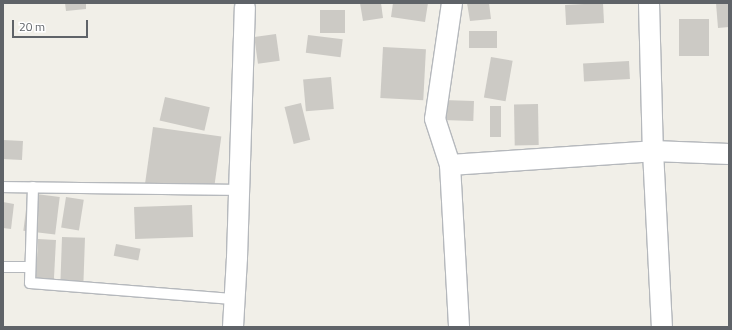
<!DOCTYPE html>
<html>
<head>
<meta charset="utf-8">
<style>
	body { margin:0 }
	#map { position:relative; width:732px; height:330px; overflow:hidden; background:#f1efe8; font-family:"Titillium Web",sans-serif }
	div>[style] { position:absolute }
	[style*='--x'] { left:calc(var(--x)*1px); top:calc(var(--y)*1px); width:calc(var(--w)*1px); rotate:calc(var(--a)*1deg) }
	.building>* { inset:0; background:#cccac5; transform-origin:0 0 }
	.roads { filter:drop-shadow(1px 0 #b5b8bc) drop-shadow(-1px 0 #b5b8bc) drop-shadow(0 1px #b5b8bc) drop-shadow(0 -1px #b5b8bc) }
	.service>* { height:10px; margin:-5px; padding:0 5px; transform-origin:5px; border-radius:5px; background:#fff }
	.minor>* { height:20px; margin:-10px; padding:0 10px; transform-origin:10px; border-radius:10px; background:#fff }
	span { translate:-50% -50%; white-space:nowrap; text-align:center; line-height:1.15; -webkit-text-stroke:3px #fff; paint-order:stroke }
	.frame { position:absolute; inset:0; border:4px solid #5f6368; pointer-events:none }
	.scale { position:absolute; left:12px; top:20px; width:76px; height:18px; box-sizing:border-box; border:2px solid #5f6368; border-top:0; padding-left:5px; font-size:12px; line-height:14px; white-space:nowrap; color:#5f6368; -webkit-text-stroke:3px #fff; paint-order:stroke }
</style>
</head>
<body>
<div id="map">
	<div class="building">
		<div style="clip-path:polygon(65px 3px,86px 3px,86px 9px,66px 11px)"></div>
		<div style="clip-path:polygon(360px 3px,381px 3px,383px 18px,363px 21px)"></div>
		<div style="clip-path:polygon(393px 3px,428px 3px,425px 22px,391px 17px)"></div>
		<div style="clip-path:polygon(467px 3px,489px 3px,491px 19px,470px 21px)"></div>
		<div style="left:603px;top:3px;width:20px;height:38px;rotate:87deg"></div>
		<div style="clip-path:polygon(716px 3px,729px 3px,729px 27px,718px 28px)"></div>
		<div style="left:320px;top:10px;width:25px;height:23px"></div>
		<div style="left:679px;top:19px;width:30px;height:37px"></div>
		<div style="left:469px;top:31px;width:28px;height:17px"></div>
		<div style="left:276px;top:34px;width:27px;height:22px;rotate:82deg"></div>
		<div style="left:308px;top:35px;width:35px;height:18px;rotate:7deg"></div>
		<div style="left:383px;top:47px;width:43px;height:51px;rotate:3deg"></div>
		<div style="left:491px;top:57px;width:22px;height:41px;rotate:10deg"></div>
		<div style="left:629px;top:61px;width:18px;height:46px;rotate:87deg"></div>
		<div style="left:331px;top:77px;width:32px;height:28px;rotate:85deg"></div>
		<div style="left:165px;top:97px;width:46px;height:24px;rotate:13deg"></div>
		<div style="left:443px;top:100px;width:31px;height:20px;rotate:2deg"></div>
		<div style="left:301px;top:103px;width:38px;height:17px;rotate:76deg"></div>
		<div style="left:538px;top:104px;width:41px;height:24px;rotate:89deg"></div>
		<div style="left:490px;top:106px;width:11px;height:31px"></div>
		<div style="left:153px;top:127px;width:69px;height:57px;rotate:8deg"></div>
		<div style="left:3px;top:140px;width:20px;height:19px;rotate:3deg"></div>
		<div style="left:28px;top:193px;width:32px;height:38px;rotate:7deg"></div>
		<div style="left:66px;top:197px;width:18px;height:31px;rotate:9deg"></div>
		<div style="clip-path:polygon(3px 202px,14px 204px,11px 229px,3px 228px)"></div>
		<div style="left:192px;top:205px;width:32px;height:58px;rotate:88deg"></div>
		<div style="left:62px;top:237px;width:23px;height:44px;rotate:2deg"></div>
		<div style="left:38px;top:239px;width:18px;height:42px;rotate:3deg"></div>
		<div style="left:116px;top:244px;width:25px;height:12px;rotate:11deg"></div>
	</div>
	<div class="roads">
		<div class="service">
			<div style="--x:3;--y:187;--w:236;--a:0.7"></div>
			<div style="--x:33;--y:187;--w:96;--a:91.8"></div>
			<div style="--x:30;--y:283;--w:206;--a:4.5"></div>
			<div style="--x:3;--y:267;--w:27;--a:0"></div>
		</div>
		<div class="minor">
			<div style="--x:452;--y:3;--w:117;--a:98.3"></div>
			<div style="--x:435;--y:119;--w:48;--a:71.9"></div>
			<div style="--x:450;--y:165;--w:162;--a:86.8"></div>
			<div style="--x:649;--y:3;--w:148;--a:88.5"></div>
			<div style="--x:653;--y:151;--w:176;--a:87.1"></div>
			<div style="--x:450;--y:165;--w:203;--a:-3.9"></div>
			<div style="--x:653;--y:151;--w:76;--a:2.3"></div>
			<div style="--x:233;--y:327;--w:69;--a:-86.7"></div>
			<div style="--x:237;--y:258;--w:251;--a:-88.2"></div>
		</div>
	</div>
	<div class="frame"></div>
	<div class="scale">20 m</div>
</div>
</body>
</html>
